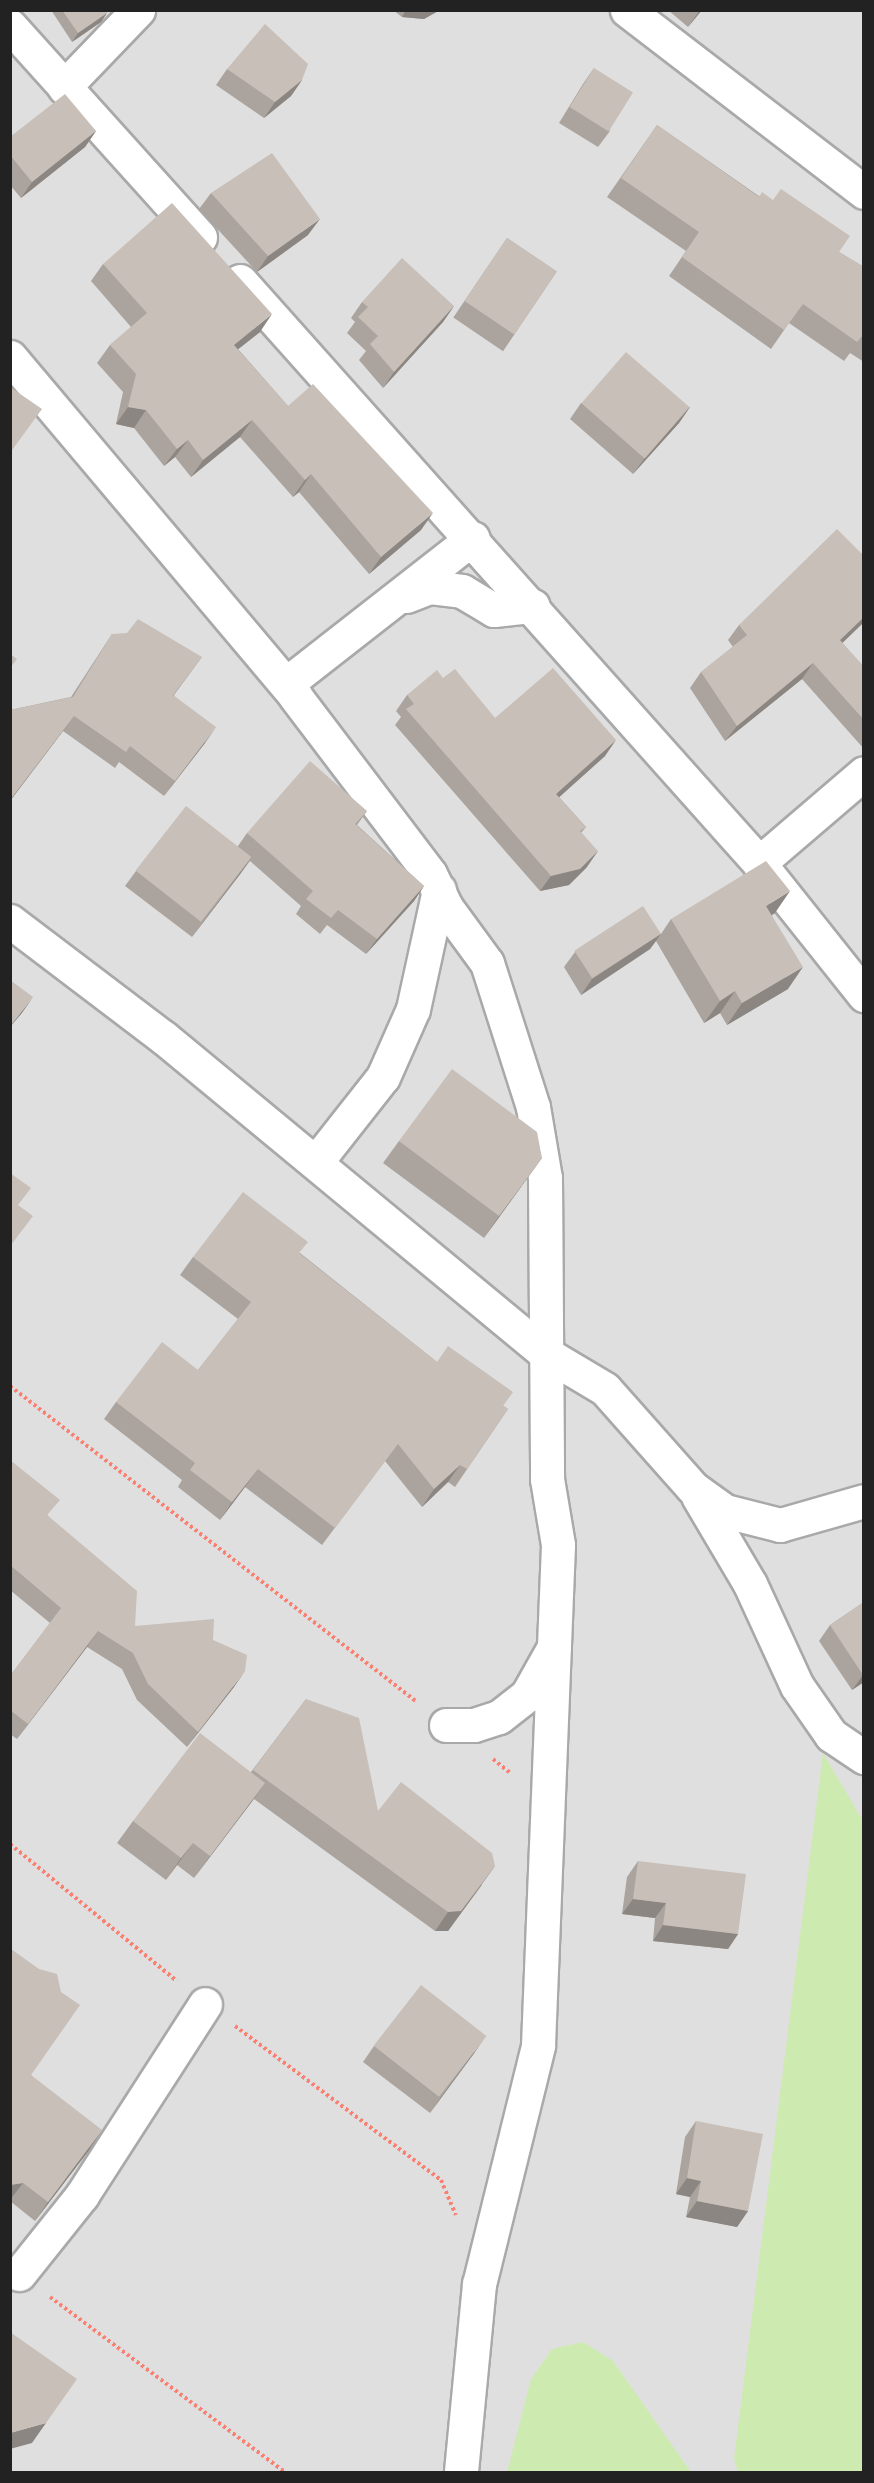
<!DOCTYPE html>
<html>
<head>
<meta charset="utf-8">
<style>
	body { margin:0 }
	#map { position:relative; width:874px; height:2483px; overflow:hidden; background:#f2efe9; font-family:"Exo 2",sans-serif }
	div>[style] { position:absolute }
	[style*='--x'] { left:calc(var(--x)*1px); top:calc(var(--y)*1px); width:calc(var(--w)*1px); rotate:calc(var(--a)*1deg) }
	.residential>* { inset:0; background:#e0dfdf; transform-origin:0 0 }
	.grass>* { inset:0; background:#cdebb0 }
	.path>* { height:4px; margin-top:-2px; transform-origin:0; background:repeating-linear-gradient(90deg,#fa8072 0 3px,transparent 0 6px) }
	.roads { filter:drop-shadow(2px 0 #a9a9a9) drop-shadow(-2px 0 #a9a9a9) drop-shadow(0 2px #a9a9a9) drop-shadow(0 -2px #a9a9a9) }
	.minor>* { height:33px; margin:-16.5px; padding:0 16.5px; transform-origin:16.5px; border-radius:16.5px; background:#fff }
	.wall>* { inset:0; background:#aba49e; transform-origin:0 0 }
	.shaded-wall>* { inset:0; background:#8b8681 }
	.building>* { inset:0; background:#c7bfb8; transform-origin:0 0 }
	span { translate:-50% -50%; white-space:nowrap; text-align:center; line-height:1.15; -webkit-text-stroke:5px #fff; paint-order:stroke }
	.frame { position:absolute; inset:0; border:12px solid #222; pointer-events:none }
</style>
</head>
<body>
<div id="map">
	<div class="residential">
		<div style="left:11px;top:11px;width:852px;height:2461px"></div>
	</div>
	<div class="grass">
		<div style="clip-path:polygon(823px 1753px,863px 1821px,863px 2472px,738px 2472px,734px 2459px)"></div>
		<div style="clip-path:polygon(583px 2342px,613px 2361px,691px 2472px,507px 2472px,531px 2379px,552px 2349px)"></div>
	</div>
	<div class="path">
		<div style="--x:10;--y:1386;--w:515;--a:37.83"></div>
		<div style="--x:493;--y:1759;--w:22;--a:39"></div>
		<div style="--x:10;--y:1844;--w:216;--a:39.4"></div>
		<div style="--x:235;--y:2026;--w:257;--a:36.8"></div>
		<div style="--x:441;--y:2180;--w:38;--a:67"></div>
		<div style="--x:50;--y:2297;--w:293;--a:36.7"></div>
	</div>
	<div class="roads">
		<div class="minor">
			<div style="--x:627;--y:10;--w:299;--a:37.5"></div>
			<div style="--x:10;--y:26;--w:284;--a:48"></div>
			<div style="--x:64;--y:87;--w:107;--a:-46.1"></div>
			<div style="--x:240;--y:281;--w:780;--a:48.27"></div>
			<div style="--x:759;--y:863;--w:169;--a:51.5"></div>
			<div style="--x:10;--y:357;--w:443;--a:49.9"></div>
			<div style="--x:295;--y:696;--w:223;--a:52.8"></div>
			<div style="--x:430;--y:874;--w:37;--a:64"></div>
			<div style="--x:446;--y:907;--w:69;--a:53.8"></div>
			<div style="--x:487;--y:963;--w:151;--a:72.3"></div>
			<div style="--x:533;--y:1107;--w:72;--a:80.4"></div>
			<div style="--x:545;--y:1178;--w:301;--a:89.6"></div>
			<div style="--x:547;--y:1479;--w:67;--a:80.5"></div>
			<div style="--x:558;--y:1545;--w:501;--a:92.29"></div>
			<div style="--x:538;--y:2046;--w:245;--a:103.9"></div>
			<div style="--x:479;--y:2284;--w:189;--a:95.5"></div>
			<div style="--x:406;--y:596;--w:26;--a:-21"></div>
			<div style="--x:430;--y:587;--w:32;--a:7"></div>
			<div style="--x:462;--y:591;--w:37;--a:31"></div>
			<div style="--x:494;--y:610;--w:39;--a:-6"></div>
			<div style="--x:286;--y:684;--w:237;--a:-38"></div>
			<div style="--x:759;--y:863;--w:138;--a:-40.6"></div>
			<div style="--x:10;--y:921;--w:192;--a:37.2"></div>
			<div style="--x:163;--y:1037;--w:499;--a:39.6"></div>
			<div style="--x:548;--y:1355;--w:66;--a:30.8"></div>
			<div style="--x:605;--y:1389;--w:132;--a:48.4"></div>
			<div style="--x:693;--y:1488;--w:39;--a:36"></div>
			<div style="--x:725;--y:1511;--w:57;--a:14.3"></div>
			<div style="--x:780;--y:1525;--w:87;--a:-15.9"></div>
			<div style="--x:316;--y:1162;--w:108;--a:-51.8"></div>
			<div style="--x:383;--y:1077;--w:74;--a:-66.2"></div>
			<div style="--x:413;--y:1009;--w:122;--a:-77.7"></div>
			<div style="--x:698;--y:1496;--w:102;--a:59.4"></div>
			<div style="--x:750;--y:1584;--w:112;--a:65.3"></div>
			<div style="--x:797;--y:1686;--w:60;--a:55.2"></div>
			<div style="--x:831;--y:1735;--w:40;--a:34"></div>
			<div style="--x:446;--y:1725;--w:28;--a:0"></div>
			<div style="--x:474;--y:1725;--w:26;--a:-18"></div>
			<div style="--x:499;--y:1717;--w:36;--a:-38"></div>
			<div style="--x:527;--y:1695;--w:55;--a:-60.6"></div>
			<div style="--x:19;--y:2274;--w:101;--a:-51.4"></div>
			<div style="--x:82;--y:2195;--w:227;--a:-57.2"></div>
		</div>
	</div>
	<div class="wall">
		<div style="clip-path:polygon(51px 10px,105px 10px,107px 13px,101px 22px,72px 42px)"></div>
		<div style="clip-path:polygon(393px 10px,440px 10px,424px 19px,402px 17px)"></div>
		<div style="clip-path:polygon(668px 10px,702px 10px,688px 27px)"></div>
		<div style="clip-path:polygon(594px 68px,610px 131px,598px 147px,559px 123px,583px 84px)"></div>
		<div style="clip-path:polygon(227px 69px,302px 80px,291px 96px,264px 118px,216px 85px)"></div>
		<div style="clip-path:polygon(657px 125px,839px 252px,864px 267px,864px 362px,850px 353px,844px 361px,789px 323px,771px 349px,669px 276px,686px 251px,607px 197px)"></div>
		<div style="clip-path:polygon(96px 131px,85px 147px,21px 198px,10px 185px,10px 137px)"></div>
		<div style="clip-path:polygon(211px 193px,308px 235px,257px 272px,199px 209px)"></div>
		<div style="left:507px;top:238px;width:60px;height:96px;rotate:34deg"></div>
		<div style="clip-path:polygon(103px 264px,260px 332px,238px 349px,288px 406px,421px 530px,369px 574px,299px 492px,293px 497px,240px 437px,191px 477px,175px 457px,164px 466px,134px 428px,116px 424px,123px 392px,97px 363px,110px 345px,131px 327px,91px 281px)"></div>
		<div style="clip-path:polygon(362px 302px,454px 306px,443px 322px,383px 388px,359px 360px,366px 351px,347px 333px,355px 322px,351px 318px)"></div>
		<div style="clip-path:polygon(581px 403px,690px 407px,679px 423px,633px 474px,570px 419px)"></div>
		<div style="clip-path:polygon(864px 556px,864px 622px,842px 643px,864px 667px,864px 749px,802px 679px,725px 741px,690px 688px,701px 672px,733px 647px,728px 640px,739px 625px)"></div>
		<div style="clip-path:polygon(112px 634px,202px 657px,174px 695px,205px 743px,164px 796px,119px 762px,115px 768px,63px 731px,10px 801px,10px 710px,71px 697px)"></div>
		<div style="clip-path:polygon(443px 678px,495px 718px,605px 756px,559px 797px,586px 827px,581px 833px,587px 867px,569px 885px,540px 891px,395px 725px,401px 717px,396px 711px,407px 695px)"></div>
		<div style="clip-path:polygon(367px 811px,357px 825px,424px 886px,414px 901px,366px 954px,327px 925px,320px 934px,296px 914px,301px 906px,250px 861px,192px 937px,125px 886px,136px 871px,238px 846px,247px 833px)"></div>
		<div style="clip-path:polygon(775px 913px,772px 915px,788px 989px,727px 1025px,720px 1013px,704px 1023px,656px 941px,650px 949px,581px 995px,564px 967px,575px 952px,661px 934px,671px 919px)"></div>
		<div style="clip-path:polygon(399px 1141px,542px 1158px,484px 1238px,383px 1163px)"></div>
		<div style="clip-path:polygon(300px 1253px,437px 1362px,508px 1409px,455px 1487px,448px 1482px,422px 1507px,385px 1461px,322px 1545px,245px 1487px,220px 1520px,178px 1487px,182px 1480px,104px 1419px,116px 1402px,198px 1370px,238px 1319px,180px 1275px,193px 1257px)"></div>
		<div style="clip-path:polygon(10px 1460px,48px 1516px,135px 1626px,213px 1640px,234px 1687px,187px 1747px,137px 1700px,122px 1669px,87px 1647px,17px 1739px,10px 1734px,10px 1676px,50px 1623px,10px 1590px)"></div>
		<div style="clip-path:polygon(864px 1602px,864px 1682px,852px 1690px,819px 1641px,830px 1625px)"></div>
		<div style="clip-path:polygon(306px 1699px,378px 1811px,482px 1885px,448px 1931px,435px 1931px,254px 1799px,194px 1878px,177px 1865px,166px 1880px,117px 1843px,133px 1821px,251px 1772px)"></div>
		<div style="clip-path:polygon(638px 1861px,738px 1934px,728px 1949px,653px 1941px,655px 1918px,622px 1914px,627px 1877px)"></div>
		<div style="clip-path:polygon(10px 1950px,31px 2075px,90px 2149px,35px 2221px,10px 2201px)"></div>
		<div style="clip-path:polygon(374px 2046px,475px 2052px,430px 2113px,363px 2062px)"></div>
		<div style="clip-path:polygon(696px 2121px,748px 2211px,737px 2227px,686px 2217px,690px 2197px,676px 2194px,685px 2137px)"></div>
	</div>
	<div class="shaded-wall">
		<div style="clip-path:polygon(406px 10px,440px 10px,424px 19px,402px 17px)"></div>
		<div style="clip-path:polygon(700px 10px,702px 10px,688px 27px)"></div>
		<div style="clip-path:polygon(107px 13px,101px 22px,72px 42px,78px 33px)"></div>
		<div style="clip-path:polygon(302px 80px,291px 96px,264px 118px,275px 102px)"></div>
		<div style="clip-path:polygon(96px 131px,85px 147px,21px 198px,32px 182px)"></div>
		<div style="clip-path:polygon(320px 219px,308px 235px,257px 272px,268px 256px)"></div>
		<div style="clip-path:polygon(454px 306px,443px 322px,383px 388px,394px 372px)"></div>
		<div style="clip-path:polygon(272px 314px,260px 332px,222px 362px,234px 345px)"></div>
		<div style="clip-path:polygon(128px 407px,146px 410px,134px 428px,116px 424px)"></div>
		<div style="clip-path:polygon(690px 407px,679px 423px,633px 474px,644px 459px)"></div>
		<div style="clip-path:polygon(252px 420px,240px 437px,191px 477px,203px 460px)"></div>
		<div style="clip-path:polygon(188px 440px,175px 457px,164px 466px,177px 449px)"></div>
		<div style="clip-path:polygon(311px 474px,299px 492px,293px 497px,305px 480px)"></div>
		<div style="clip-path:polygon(433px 513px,421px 530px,369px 574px,381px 557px)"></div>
		<div style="clip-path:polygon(864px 617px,864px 622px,829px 656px,840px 640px)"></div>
		<div style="clip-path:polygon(813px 663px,802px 679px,725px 741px,737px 726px)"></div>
		<div style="clip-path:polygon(74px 716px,63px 731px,10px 801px,10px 800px)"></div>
		<div style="clip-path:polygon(216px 727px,205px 743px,164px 796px,175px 781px)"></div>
		<div style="clip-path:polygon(616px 740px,605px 756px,545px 810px,556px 794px)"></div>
		<div style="clip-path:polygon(598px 851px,587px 867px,569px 885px,540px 891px,551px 876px)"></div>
		<div style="clip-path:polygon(252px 857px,241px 873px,192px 937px,203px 922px)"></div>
		<div style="clip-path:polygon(424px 886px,414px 901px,366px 954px,377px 939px)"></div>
		<div style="clip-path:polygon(790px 891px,775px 913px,751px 928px,766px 906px)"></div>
		<div style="clip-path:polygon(661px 934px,650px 949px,581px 995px,592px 979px)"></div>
		<div style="clip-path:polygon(803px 967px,788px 989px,727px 1025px,742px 1003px)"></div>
		<div style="clip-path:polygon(735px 991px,720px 1013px,704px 1023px,720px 1001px)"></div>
		<div style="clip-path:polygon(33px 997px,22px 1013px,10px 1027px,10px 1026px)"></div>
		<div style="clip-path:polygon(542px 1158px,526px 1180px,484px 1238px,499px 1216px)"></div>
		<div style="clip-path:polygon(460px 1465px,448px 1482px,422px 1507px,434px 1489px)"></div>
		<div style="clip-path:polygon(258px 1469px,245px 1487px,220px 1520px,232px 1502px)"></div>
		<div style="clip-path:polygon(98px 1631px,87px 1647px,17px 1739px,28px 1724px)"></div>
		<div style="clip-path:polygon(245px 1671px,234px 1687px,187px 1747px,198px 1732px)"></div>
		<div style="clip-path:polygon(864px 1674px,864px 1682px,852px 1690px,863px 1675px)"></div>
		<div style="clip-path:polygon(265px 1783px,250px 1804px,194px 1878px,210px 1856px)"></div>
		<div style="clip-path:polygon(193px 1843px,177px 1865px,166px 1880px,181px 1858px)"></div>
		<div style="clip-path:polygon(495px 1866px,448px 1931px,435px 1931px,448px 1912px)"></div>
		<div style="clip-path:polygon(633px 1899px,666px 1903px,655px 1918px,622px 1914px)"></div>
		<div style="clip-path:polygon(663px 1925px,738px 1934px,728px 1949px,653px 1941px)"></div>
		<div style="clip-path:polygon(486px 2036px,475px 2052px,430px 2113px,441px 2097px)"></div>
		<div style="clip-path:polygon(102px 2130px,90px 2149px,35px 2221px,48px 2202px)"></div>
		<div style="clip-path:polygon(687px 2178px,701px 2181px,690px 2197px,676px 2194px)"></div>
		<div style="clip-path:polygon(23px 2183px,10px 2200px,10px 2185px)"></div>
		<div style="clip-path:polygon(697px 2201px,748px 2211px,737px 2227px,686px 2217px)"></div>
		<div style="clip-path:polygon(46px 2423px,32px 2443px,10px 2449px,10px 2433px)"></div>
	</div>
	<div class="building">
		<div style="clip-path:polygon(62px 10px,105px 10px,107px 13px,78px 33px)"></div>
		<div style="clip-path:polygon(265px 24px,308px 64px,302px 80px,275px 102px,227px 69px)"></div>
		<div style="left:594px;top:68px;width:46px;height:46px;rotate:32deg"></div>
		<div style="clip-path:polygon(65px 94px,96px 131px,32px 182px,10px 155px,10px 137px)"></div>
		<div style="clip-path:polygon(657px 125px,759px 197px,762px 192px,773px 200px,781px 189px,850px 236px,839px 252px,864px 267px,864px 334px,857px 342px,803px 304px,784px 330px,682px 257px,699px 232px,621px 178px)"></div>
		<div style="clip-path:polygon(272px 153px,320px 219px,268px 256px,211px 193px)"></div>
		<div style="clip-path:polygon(172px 203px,272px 314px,234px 345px,288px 406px,313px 384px,433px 513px,381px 557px,311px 474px,305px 480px,252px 420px,203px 460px,188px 440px,177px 449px,146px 410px,128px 407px,136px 374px,110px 345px,147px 313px,103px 264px)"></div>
		<div style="left:507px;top:238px;width:60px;height:76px;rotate:34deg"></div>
		<div style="clip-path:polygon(402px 258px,454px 306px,394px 372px,370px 344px,378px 336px,358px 317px,368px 307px,362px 302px)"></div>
		<div style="left:626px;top:352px;width:84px;height:68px;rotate:41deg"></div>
		<div style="clip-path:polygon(10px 387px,42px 409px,10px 453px)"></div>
		<div style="clip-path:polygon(837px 529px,864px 556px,864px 617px,840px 640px,864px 667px,864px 720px,813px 663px,737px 726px,701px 672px,747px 635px,739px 625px)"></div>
		<div style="clip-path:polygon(138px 619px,202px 657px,173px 695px,216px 727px,175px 781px,130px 746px,126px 752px,74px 716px,10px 800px,10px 710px,73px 697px,112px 634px,127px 633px)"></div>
		<div style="clip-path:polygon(10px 654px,17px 659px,10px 668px)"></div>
		<div style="clip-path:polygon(553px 668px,616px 740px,556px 794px,586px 827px,580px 831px,598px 851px,580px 869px,551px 876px,406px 709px,414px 704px,407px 695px,437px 670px,443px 678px,455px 669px,495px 718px)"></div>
		<div style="clip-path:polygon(310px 761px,367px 811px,355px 824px,424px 886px,377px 939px,338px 910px,331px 918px,306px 899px,313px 891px,247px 833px)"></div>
		<div style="left:186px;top:806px;width:83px;height:82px;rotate:38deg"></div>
		<div style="clip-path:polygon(766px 861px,790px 891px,766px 906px,803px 967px,742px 1003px,735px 991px,720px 1001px,671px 919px)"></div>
		<div style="left:643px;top:906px;width:33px;height:82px;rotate:57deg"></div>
		<div style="clip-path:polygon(10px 980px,33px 997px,10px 1026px)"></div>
		<div style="clip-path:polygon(452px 1069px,537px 1132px,542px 1158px,499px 1216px,399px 1141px)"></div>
		<div style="clip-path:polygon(10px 1173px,31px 1188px,18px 1205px,33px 1216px,11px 1245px)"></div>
		<div style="clip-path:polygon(243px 1192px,308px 1242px,299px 1253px,437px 1362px,448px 1346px,513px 1392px,503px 1406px,508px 1409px,467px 1469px,460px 1465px,434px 1489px,398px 1444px,335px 1528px,258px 1469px,232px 1502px,190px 1470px,195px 1463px,116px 1402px,162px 1342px,198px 1370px,251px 1302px,193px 1257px)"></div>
		<div style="clip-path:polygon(10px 1460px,60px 1500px,47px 1515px,137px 1591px,135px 1626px,214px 1619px,213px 1640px,247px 1655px,245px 1671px,198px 1732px,148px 1684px,133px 1653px,98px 1631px,28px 1724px,10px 1710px,10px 1676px,61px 1608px,10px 1565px)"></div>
		<div style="clip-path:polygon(864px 1602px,864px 1674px,863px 1675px,830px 1625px)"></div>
		<div style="clip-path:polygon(306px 1699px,359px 1718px,378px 1811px,401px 1782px,492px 1853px,495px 1866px,461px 1911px,448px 1912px,253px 1770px)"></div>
		<div style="clip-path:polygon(200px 1733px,265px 1783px,210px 1856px,193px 1843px,181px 1858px,133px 1821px)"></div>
		<div style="clip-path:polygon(638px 1861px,746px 1874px,738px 1934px,663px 1925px,666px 1903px,633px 1899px)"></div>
		<div style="clip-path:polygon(11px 1949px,39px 1969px,57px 1974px,61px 1992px,80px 2005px,31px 2075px,102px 2130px,48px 2202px,23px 2183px,10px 2185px,10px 1950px)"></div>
		<div style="left:421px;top:1985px;width:83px;height:77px;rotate:38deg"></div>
		<div style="clip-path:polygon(696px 2121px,763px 2134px,748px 2211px,697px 2201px,701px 2181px,687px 2178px)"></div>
		<div style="clip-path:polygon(10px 2332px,77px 2379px,46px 2423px,10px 2433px)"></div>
	</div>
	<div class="frame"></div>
</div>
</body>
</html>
